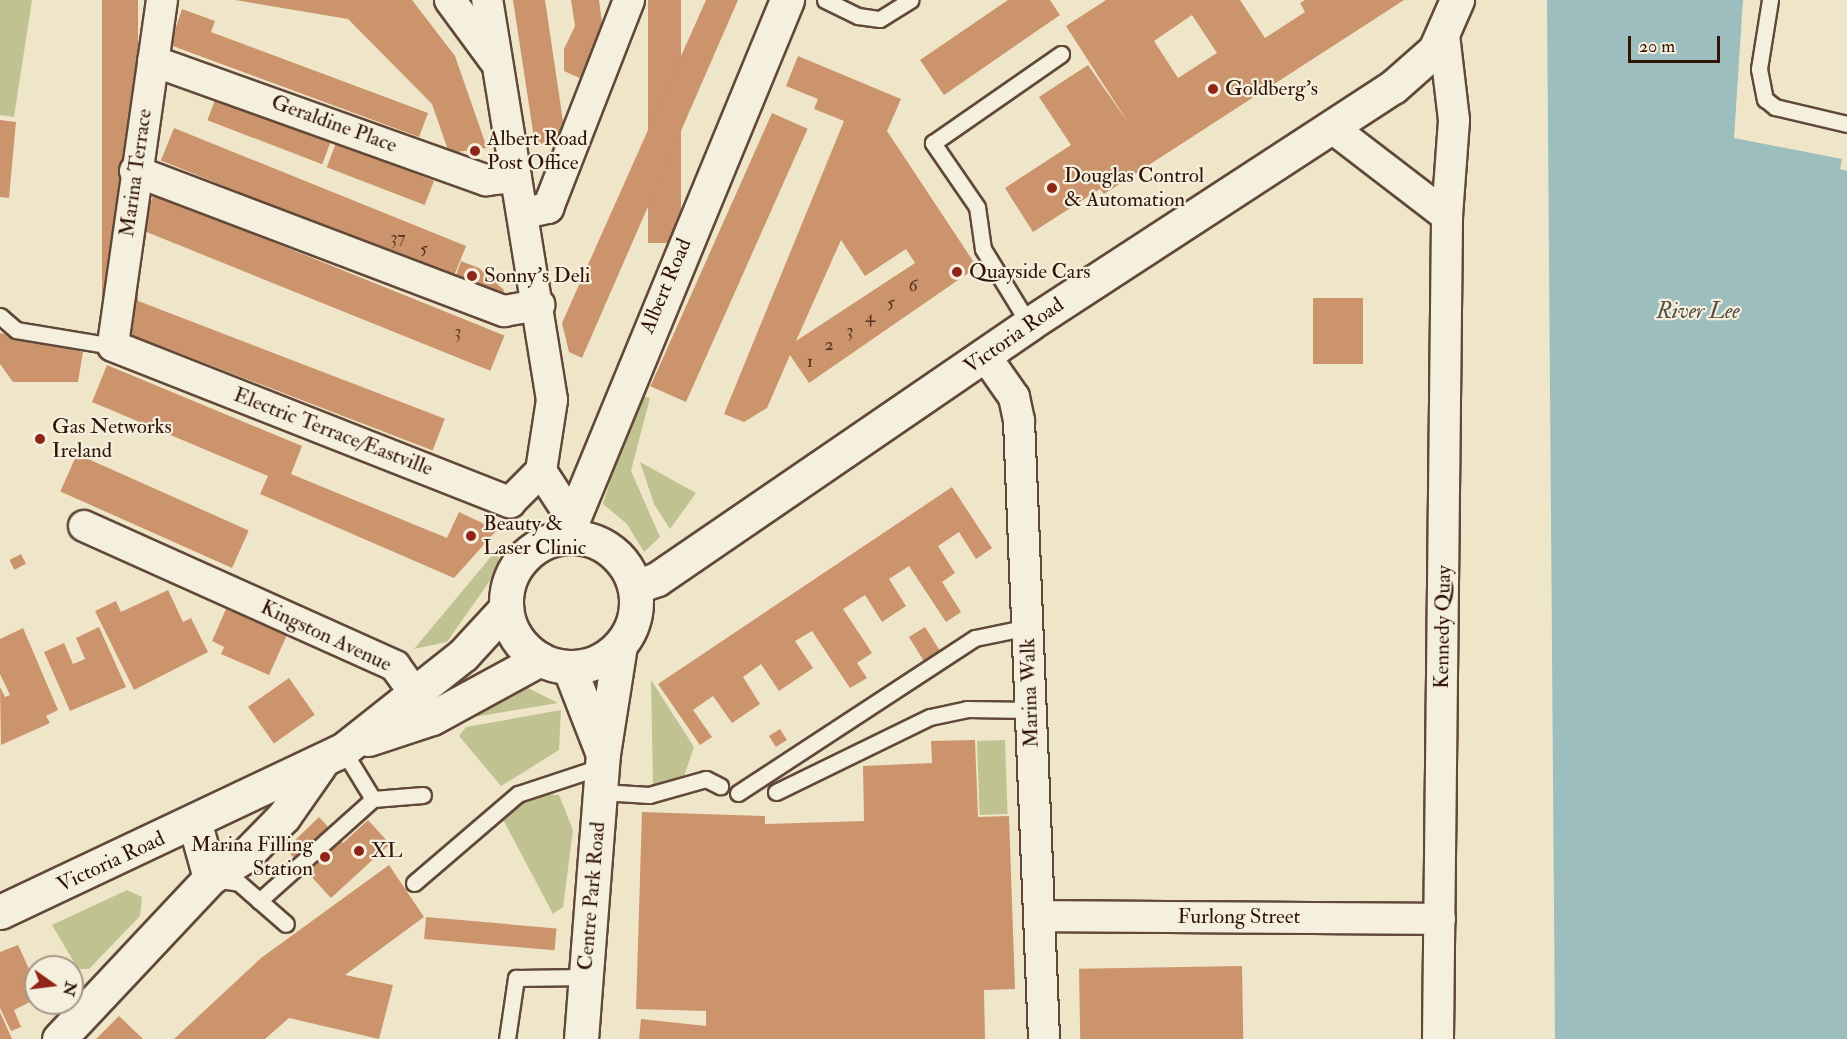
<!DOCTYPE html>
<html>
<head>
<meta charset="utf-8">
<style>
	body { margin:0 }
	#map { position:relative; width:1847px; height:1039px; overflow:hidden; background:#efe6ca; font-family:"IM FELL Double Pica",serif }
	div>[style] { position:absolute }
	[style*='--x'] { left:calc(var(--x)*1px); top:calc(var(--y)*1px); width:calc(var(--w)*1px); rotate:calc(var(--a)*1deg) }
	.green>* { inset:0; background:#c1c291; transform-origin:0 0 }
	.water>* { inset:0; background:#9cbebe }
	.building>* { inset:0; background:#cc946d; transform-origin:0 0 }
	.roads { filter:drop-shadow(2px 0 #614838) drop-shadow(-2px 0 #614838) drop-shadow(0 2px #614838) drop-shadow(0 -2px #614838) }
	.lane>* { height:15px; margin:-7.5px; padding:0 7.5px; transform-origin:7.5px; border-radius:7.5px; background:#f5efdd }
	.street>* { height:30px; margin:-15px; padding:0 15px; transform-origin:15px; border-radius:15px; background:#f5efdd }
	.secondary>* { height:33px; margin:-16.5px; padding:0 16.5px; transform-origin:16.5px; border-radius:16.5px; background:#f5efdd }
	.secondary>.ring { margin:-16.5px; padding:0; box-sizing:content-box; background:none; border:33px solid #f5efdd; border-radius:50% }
	.dots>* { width:16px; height:16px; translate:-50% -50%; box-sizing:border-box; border:3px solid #f5efdd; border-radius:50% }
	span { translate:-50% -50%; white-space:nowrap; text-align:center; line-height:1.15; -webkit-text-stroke:4.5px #f5efdd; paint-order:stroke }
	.number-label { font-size:18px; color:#583420 }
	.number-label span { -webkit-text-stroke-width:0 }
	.poi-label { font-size:21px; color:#321407 }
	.left { translate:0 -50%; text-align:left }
	.right { translate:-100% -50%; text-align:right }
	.street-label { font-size:21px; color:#321407 }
	.water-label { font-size:22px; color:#575047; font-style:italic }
	.north { position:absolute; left:24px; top:955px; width:60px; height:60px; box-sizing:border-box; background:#f5efdd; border:2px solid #a79787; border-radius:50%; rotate:104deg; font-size:16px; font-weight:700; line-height:24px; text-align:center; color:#321407 }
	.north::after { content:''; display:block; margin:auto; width:21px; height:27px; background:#8f2418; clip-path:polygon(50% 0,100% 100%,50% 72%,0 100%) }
	.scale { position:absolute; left:1628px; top:36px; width:92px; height:27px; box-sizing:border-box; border:3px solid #321407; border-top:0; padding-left:8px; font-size:18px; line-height:21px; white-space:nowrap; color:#321407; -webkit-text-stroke:4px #f5efdd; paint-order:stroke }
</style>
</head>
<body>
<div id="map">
	<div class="green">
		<div style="clip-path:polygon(0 0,32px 0,14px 117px,0 115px)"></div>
		<div style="clip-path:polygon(637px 395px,650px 398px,631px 471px,660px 537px,644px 552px,627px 524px,603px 504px)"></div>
		<div style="clip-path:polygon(640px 462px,696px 493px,670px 529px,654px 504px)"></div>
		<div style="clip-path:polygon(494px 553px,499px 557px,496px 572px,447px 642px,414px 649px)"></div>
		<div style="clip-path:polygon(651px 680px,694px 747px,684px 776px,662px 785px,653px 784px)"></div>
		<div style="clip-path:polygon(526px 687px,558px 703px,462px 719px,505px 691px)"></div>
		<div style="clip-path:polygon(561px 710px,559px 750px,501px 786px,459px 736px,466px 727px)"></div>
		<div style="left:1005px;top:740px;width:74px;height:28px;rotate:88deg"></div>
		<div style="clip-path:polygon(540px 794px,559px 795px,573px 830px,563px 907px,553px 914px,500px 814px,518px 800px)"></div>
		<div style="clip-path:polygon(127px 890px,142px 897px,140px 916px,89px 969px,78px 969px,52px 925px)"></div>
	</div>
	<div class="water">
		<div style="clip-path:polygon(1547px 0,1743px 0,1734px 138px,1842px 159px,1840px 169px,1847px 171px,1847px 1039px,1555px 1039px)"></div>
	</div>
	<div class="building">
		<div style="left:102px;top:0;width:36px;height:331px"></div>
		<div style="clip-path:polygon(235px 0,412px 0,455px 56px,487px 148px,449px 153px,432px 104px,348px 19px)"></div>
		<div style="clip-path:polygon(513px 0,545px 0,564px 128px,555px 142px,535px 145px)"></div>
		<div style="clip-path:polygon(571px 0,599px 0,604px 37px,584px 80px,564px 71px,564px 49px,575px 26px)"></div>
		<div style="left:648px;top:0;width:33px;height:243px"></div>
		<div style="clip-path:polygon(706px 0,738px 0,582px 358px,569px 352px,562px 323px)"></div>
		<div style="clip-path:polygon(1008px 0,1050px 0,1060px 15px,944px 95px,920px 60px)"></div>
		<div style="clip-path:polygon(evenodd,1106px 0,1240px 0,1265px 38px,1305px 12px,1300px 3px,1305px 0,1404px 0,1104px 194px,1100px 189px,1033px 232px,1005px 188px,1071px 145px,1039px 97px,1088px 65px,1129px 124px,1066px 26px,1106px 0,1192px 15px,1217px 53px,1178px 78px,1154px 41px,1192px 15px)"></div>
		<div style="clip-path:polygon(182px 9px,215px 21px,211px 32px,428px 113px,419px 137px,170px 45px)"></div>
		<div style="clip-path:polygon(evenodd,798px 56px,901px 99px,887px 131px,977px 267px,809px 383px,790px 355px,767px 408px,744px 422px,724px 414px,844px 121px,814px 109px,818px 99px,786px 86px,798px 56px,841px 240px,865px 276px,906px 249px,915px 263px,796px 341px,841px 240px)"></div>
		<div style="left:217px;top:95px;width:123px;height:27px;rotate:21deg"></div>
		<div style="left:772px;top:113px;width:39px;height:299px;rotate:24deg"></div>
		<div style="clip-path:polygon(0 120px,16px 122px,9px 198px,0 197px)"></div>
		<div style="left:174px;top:128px;width:315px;height:35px;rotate:22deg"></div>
		<div style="left:336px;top:143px;width:105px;height:26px;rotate:21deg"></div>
		<div style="left:154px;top:194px;width:378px;height:38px;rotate:22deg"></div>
		<div style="clip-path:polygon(461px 261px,479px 268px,504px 290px,500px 302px,453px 284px)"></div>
		<div style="left:1313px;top:298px;width:50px;height:66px"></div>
		<div style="left:133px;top:299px;width:334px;height:34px;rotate:21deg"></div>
		<div style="clip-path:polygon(0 333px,83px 352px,78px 382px,13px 382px,0 364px)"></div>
		<div style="clip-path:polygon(107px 365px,302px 446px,291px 474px,447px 538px,459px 512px,497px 530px,454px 578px,260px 494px,268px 476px,92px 402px)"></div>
		<div style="left:77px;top:454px;width:188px;height:41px;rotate:24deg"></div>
		<div style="clip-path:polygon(952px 487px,992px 548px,976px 559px,959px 532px,938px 546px,955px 573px,942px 582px,961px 612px,946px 622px,909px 566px,889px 579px,906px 606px,882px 622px,865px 595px,843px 609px,872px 653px,857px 663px,867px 678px,850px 688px,812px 631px,795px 641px,813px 668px,779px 691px,761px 664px,743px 677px,760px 704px,732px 723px,713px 696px,693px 710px,712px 737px,700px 745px,658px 684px)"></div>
		<div style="left:21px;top:554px;width:11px;height:13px;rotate:63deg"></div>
		<div style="clip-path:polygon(168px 590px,183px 622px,191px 618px,208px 652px,134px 690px,95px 611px,116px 601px,121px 612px)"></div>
		<div style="clip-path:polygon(226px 609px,287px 635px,269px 675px,221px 654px,224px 647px,212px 641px)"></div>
		<div style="clip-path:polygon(99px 627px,126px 687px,70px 711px,44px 652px,64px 643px,73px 664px,85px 659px,76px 638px)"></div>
		<div style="left:925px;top:627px;width:28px;height:19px;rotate:58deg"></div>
		<div style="clip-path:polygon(23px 628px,58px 710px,46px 716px,50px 723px,1px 745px,0 687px,5px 697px,10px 695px,0 674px,0 639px)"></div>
		<div style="left:289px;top:678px;width:45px;height:50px;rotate:55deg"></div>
		<div style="left:780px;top:729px;width:13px;height:13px;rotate:58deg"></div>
		<div style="clip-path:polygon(975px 740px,978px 817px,1009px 816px,1015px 989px,984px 990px,985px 1039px,639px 1039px,641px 1019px,706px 1026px,706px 1011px,636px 1009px,642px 812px,765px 816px,765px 824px,864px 821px,863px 766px,932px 763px,931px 741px)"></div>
		<div style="clip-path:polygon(319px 817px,343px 843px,368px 820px,390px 844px,331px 898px,286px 849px)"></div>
		<div style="clip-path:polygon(389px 865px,424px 917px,345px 975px,393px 985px,379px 1039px,289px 1018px,265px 1039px,174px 1039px,261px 958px)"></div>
		<div style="left:426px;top:917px;width:131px;height:22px;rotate:5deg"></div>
		<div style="clip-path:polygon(18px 945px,36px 984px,36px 999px,14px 1010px,21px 1027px,11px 1031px,0 1008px,0 952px)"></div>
		<div style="left:1242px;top:966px;width:73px;height:163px;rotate:89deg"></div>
		<div style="clip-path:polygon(0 1012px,12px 1039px,0 1039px)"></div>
		<div style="clip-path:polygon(119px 1016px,143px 1039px,96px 1039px)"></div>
	</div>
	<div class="roads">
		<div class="lane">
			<div style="--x:825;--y:0;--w:37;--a:26"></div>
			<div style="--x:858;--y:16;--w:22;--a:8"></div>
			<div style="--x:880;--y:19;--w:36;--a:-32"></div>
			<div style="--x:1770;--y:0;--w:70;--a:99.1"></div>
			<div style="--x:1759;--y:69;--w:31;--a:79"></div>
			<div style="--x:1765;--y:99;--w:13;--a:39"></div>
			<div style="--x:1775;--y:107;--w:74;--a:13.3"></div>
			<div style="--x:0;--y:316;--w:21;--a:41"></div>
			<div style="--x:16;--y:330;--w:98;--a:9.4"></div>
			<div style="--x:1029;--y:324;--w:88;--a:-121.5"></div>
			<div style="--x:983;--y:249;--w:42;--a:-98.1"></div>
			<div style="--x:977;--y:207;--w:78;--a:-124.5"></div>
			<div style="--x:933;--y:143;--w:156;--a:-34.8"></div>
			<div style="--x:343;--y:750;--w:57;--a:58.5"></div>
			<div style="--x:601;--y:792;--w:48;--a:3.6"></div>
			<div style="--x:649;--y:795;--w:59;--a:-15.7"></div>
			<div style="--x:706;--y:779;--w:16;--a:27"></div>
			<div style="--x:776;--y:792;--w:171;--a:-26"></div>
			<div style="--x:930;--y:717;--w:38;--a:-12"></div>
			<div style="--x:967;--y:709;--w:63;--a:0.9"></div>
			<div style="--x:738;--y:793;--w:283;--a:-33.2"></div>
			<div style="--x:975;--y:638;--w:54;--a:-11.7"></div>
			<div style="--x:214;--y:879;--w:25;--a:9"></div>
			<div style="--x:239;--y:883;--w:62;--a:41.1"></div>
			<div style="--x:414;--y:883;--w:137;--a:-40.6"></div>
			<div style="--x:518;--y:794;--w:89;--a:-18.2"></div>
			<div style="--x:259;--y:901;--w:153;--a:-41.8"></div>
			<div style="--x:373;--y:799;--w:50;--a:-4.6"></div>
			<div style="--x:507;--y:1039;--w:62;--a:-81.6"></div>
			<div style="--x:516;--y:978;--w:69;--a:-0.8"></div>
		</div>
		<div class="street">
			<div style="--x:162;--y:0;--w:349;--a:98.1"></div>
			<div style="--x:113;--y:346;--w:427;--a:21.5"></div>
			<div style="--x:510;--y:502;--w:44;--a:-45"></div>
			<div style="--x:541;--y:471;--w:72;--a:-81.2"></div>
			<div style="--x:552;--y:400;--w:405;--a:-99.2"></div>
			<div style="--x:450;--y:0;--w:74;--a:53.7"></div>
			<div style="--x:153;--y:61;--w:354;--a:19.7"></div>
			<div style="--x:486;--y:180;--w:30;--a:-6"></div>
			<div style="--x:1331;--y:127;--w:146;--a:37.5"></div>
			<div style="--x:135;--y:171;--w:395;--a:20.8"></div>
			<div style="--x:504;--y:311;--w:36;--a:-10"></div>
			<div style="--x:524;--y:213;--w:25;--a:-12"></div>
			<div style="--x:548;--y:208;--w:223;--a:-68.7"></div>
			<div style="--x:986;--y:357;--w:49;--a:55"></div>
			<div style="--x:1014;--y:397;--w:25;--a:78"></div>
			<div style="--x:1019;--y:421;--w:619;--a:87.68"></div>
			<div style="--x:541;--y:471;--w:59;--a:56.9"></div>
			<div style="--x:84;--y:526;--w:341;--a:24.2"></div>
			<div style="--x:395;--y:666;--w:58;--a:54.1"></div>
			<div style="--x:1039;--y:916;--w:401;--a:0.4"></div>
			<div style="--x:1438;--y:1039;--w:823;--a:-89.37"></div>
			<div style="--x:1447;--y:216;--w:96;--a:-85.8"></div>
			<div style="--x:1454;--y:120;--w:86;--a:-96.7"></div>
		</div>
		<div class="secondary">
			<div style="--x:566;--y:536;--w:580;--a:-67.59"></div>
			<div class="ring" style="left:506px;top:537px;width:97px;height:97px"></div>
			<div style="--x:635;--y:587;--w:23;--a:-20"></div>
			<div style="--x:657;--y:579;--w:451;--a:-34.4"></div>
			<div style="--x:1029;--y:324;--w:434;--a:-33.1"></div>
			<div style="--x:1393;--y:87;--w:56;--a:-41.4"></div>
			<div style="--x:1435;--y:50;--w:55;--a:-66.3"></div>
			<div style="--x:569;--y:667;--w:93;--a:68.7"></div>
			<div style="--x:368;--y:739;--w:67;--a:-18.2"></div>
			<div style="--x:432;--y:718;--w:123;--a:-28.6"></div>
			<div style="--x:195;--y:824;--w:56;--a:74.5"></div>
			<div style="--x:0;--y:912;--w:379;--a:-25.3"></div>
			<div style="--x:343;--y:750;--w:153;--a:-38.4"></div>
			<div style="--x:463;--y:655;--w:64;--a:-47.5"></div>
			<div style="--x:59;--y:1039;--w:221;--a:-46.8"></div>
			<div style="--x:210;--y:878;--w:41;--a:-32.2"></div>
			<div style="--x:245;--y:856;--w:56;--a:-45.7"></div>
			<div style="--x:284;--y:816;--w:61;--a:-55"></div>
			<div style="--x:581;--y:1039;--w:286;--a:-85.6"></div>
			<div style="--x:603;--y:754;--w:109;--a:-81.1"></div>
		</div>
	</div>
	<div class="dots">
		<div style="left:1213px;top:89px;background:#8f2418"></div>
		<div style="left:475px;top:151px;background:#8f2418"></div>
		<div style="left:1052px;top:188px;background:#8f2418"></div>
		<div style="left:957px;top:272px;background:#8f2418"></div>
		<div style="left:472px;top:276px;background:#8f2418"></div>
		<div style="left:40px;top:439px;background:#8f2418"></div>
		<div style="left:471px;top:536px;background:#8f2418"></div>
		<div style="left:359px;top:851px;background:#8f2418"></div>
		<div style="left:325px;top:857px;background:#8f2418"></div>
	</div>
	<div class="number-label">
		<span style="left:398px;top:238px">37</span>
		<span style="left:424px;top:249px">5</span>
		<span style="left:913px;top:286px">6</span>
		<span style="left:891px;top:303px">5</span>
		<span style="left:870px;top:317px">4</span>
		<span style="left:850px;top:331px">3</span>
		<span style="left:458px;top:332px">3</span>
		<span style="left:829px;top:345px">2</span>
		<span style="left:810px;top:362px">1</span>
	</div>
	<div class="poi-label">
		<span class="left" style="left:1225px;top:89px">Goldberg’s</span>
		<span class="left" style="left:487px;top:151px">Albert Road<br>Post Office</span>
		<span class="left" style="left:1064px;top:188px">Douglas Control<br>&amp; Automation</span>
		<span class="left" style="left:969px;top:272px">Quayside Cars</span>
		<span class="left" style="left:484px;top:276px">Sonny's Deli</span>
		<span class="left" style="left:52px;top:439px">Gas Networks<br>Ireland</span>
		<span class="left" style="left:483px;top:536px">Beauty &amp;<br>Laser Clinic</span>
		<span class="right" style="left:313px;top:857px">Marina Filling<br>Station</span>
		<span class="left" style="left:371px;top:851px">XL</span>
	</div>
	<div class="street-label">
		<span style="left:334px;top:124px;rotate:20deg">Geraldine Place</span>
		<span style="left:136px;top:173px;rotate:-82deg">Marina Terrace</span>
		<span style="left:666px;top:286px;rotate:-67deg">Albert Road</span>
		<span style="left:1014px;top:336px;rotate:-35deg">Victoria Road</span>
		<span style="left:333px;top:432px;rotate:21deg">Electric Terrace/Eastville</span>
		<span style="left:1443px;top:627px;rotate:-89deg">Kennedy Quay</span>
		<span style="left:326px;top:636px;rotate:25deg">Kingston Avenue</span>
		<span style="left:1030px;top:693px;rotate:-92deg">Marina Walk</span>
		<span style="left:111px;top:862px;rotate:-25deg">Victoria Road</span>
		<span style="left:592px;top:896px;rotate:-85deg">Centre Park Road</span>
		<span style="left:1239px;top:917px">Furlong Street</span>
	</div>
	<div class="water-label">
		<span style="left:1698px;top:312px">River Lee</span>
	</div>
	<div class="north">N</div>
	<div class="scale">20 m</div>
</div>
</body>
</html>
